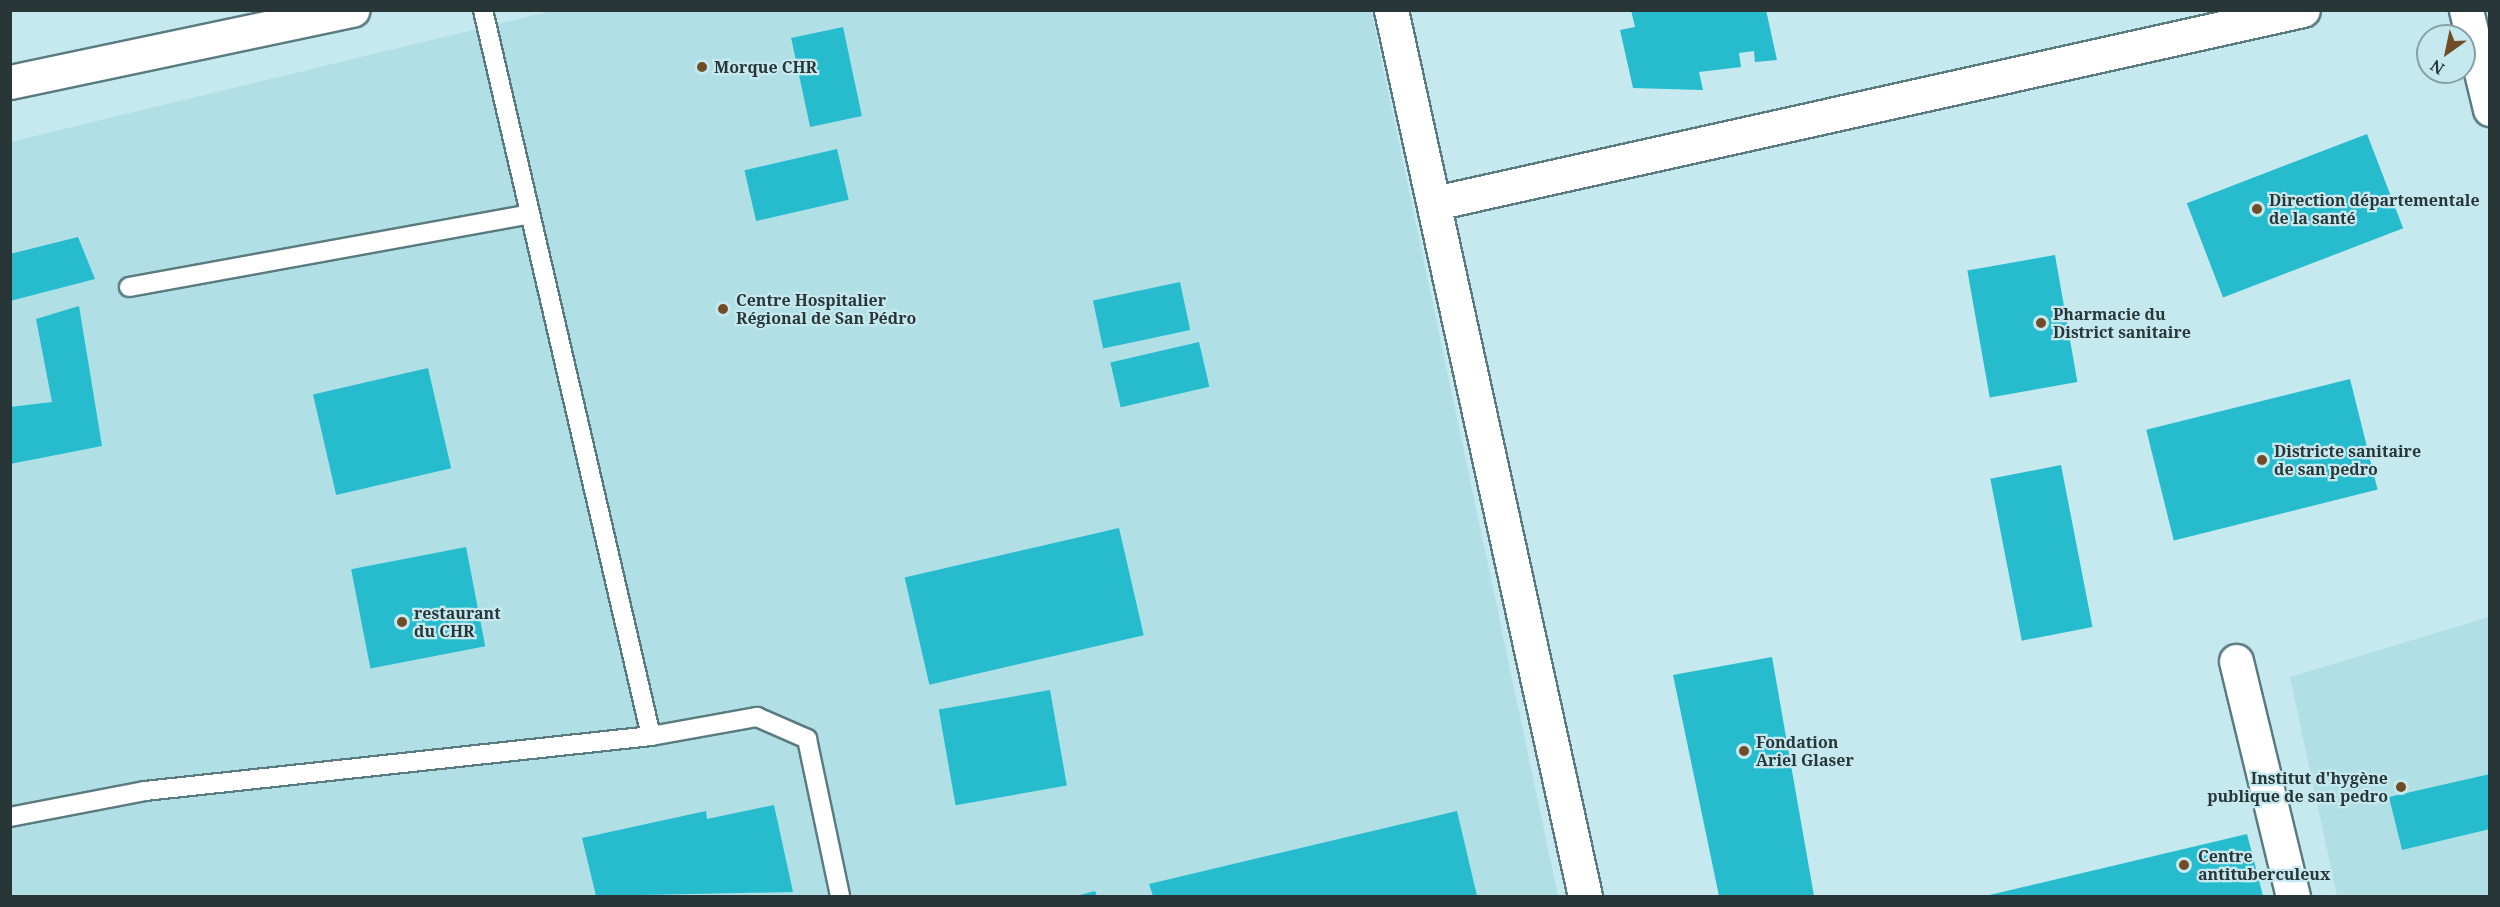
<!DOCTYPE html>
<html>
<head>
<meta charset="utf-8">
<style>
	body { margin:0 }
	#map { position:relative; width:2500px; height:907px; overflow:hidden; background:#c5e9ee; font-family:"Noto Serif",serif }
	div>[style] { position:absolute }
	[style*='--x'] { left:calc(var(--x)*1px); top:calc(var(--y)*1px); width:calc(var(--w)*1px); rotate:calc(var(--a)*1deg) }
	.built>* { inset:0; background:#b1dfe6 }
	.building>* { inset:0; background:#26bcce; transform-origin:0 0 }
	.roads { filter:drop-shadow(2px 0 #5a7b80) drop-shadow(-2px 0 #5a7b80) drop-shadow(0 2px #5a7b80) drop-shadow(0 -2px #5a7b80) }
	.lane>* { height:18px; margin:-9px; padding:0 9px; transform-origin:9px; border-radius:9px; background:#fff }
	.street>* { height:33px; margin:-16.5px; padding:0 16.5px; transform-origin:16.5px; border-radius:16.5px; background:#fff }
	.dots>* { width:16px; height:16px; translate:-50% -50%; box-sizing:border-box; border:3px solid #c5e9ee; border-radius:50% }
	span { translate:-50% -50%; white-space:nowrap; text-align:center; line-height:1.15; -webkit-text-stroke:4.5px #c5e9ee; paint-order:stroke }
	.poi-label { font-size:16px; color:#283638; font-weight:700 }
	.left { translate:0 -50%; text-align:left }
	.right { translate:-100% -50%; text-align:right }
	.frame { position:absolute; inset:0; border:12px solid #283638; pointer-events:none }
	.north { position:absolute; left:2416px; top:24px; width:60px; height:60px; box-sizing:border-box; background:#c5e9ee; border:2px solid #86a1a5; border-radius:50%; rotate:213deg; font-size:16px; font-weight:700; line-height:24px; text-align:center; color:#283638 }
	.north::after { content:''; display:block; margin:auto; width:21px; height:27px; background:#714d27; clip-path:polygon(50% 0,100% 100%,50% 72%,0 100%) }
</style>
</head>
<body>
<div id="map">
	<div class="built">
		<div style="clip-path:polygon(551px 11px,1371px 11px,1558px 896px,11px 896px,10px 142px)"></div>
		<div style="clip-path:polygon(2489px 617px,2489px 896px,2337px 896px,2290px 677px)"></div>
	</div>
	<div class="building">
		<div style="clip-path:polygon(1631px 10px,1766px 10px,1777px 60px,1755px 62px,1754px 51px,1739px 53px,1741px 67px,1699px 72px,1703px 90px,1633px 88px,1620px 30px,1635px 27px)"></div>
		<div style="left:843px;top:27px;width:91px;height:53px;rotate:78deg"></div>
		<div style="left:2367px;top:134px;width:101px;height:193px;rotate:69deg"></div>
		<div style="left:837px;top:149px;width:52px;height:95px;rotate:77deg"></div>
		<div style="clip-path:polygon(78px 237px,95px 279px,10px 301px,10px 254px)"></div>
		<div style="left:2055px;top:255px;width:129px;height:89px;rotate:80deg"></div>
		<div style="left:1180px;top:282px;width:49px;height:89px;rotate:78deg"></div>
		<div style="clip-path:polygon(79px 306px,102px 446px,10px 464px,10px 407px,52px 402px,36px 319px)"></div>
		<div style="left:1199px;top:342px;width:46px;height:91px;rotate:77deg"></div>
		<div style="left:428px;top:368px;width:103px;height:118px;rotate:77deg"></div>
		<div style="left:2350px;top:379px;width:114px;height:210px;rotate:76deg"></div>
		<div style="left:2061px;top:465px;width:165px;height:72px;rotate:79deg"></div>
		<div style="left:1119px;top:528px;width:110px;height:220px;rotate:77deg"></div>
		<div style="left:466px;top:547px;width:101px;height:117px;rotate:79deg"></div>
		<div style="clip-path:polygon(1772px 657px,1814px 896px,1719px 896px,1673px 675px)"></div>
		<div style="left:1050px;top:690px;width:97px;height:113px;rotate:80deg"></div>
		<div style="clip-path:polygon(2490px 774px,2490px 829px,2402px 850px,2389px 797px)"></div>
		<div style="clip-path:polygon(774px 805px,793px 892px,596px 896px,582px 838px,706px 811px,707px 819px)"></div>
		<div style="clip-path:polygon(1457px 811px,1477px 896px,1153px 896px,1149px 884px)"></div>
		<div style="clip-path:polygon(2247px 834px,2263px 896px,1985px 896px)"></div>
		<div style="clip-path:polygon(1095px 891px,1097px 896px,1076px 896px)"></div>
	</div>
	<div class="roads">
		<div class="lane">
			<div style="--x:483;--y:10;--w:745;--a:76.97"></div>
			<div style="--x:129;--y:287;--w:403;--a:-10.3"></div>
			<div style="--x:10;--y:817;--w:137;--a:-10.9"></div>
			<div style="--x:145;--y:791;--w:509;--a:-6.2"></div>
			<div style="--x:651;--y:736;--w:108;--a:-10.2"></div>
			<div style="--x:757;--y:717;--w:55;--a:23.7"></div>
			<div style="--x:807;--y:739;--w:160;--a:78.1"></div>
		</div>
		<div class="street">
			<div style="--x:1391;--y:10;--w:907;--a:77.65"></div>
			<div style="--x:2466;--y:10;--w:102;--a:76.4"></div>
			<div style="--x:10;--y:82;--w:350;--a:-11.9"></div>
			<div style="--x:1435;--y:203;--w:889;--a:-12.54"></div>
			<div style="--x:2236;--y:661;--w:242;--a:76.4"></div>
		</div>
	</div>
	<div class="dots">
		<div style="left:702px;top:67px;background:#714d27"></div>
		<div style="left:2257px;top:209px;background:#714d27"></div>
		<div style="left:723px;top:309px;background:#714d27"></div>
		<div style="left:2041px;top:323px;background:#714d27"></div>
		<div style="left:2262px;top:460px;background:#714d27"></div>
		<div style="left:402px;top:622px;background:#714d27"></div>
		<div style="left:1744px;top:751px;background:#714d27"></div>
		<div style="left:2401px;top:787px;background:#714d27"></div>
		<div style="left:2184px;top:865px;background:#714d27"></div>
	</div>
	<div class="poi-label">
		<span class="left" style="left:714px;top:67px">Morque CHR</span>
		<span class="left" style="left:2269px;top:209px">Direction départementale<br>de la santé</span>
		<span class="left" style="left:736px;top:309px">Centre Hospitalier<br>Régional de San Pédro</span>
		<span class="left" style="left:2053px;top:323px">Pharmacie du<br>District sanitaire</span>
		<span class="left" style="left:2274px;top:460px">Districte sanitaire<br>de san pedro</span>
		<span class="left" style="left:414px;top:622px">restaurant<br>du CHR</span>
		<span class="left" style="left:1756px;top:751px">Fondation<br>Ariel Glaser</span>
		<span class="right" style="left:2388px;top:787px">Institut d'hygène<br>publique de san pedro</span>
		<span class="left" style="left:2198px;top:865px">Centre<br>antituberculeux</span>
	</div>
	<div class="frame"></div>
	<div class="north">N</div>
</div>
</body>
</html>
